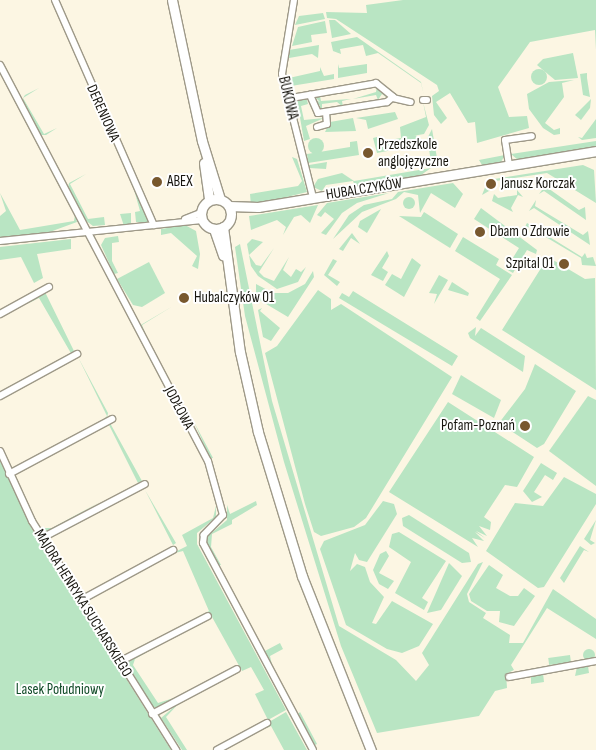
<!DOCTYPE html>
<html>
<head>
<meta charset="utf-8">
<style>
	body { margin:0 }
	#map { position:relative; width:596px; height:750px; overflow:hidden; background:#fcf6e3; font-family:"Sofia Sans Condensed",sans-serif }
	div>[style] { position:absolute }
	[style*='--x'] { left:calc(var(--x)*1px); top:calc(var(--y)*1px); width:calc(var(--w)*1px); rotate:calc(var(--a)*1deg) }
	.green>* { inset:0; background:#b9e5c3; transform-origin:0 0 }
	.round { border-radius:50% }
	.roads { filter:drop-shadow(1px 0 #9e9988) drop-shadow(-1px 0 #9e9988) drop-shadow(0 1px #9e9988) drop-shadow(0 -1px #9e9988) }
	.street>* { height:6px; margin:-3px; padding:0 3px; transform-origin:3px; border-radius:3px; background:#fff }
	.secondary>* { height:9px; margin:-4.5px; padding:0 4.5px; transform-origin:4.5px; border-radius:4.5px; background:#fff }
	.secondary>.ring { margin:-4.5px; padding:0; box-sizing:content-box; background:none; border:9px solid #fff; border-radius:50% }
	.dots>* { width:14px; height:14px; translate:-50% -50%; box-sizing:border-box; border:2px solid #fff; border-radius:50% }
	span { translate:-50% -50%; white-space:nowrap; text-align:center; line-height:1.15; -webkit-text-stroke:4px #fff; paint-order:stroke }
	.street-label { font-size:15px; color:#17150e }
	.poi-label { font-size:15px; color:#17150e }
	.left { translate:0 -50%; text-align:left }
	.right { translate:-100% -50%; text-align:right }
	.park-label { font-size:15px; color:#114b28 }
</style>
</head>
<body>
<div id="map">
	<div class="green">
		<div style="clip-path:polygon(403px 0,596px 0,596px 50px,595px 30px,530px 42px,498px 87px,509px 117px,527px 116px,529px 128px,477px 143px,475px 122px,468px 123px,450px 93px,436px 102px,447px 118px,441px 124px,434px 115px,432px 96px,439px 91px,437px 85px,336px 19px,327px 18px,326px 12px,367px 13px,366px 5px)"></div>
		<div style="clip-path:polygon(323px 13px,325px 19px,295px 25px,299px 16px)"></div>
		<div style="clip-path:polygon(329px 20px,335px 20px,351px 34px,332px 38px)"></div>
		<div style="clip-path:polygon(325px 21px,327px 33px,311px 35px,312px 42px,292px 46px,298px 27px)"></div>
		<div style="clip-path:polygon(357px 37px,421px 82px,424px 96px,421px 83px,378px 53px,366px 56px,363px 45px,340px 49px,341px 54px,333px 51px,331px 42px)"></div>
		<div style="clip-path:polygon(319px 45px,318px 58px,312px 54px,289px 58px,289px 76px,289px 50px)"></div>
		<div style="clip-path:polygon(573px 53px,578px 78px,555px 80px,537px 65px,543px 59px)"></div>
		<div style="clip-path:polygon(338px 64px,339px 68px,367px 64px,367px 73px,338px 78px)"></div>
		<div style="clip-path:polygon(320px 67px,324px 76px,334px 74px,334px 79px,291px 86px,289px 78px,320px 71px)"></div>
		<div class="round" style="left:531px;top:69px;width:16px;height:16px"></div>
		<div style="clip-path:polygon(587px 73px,587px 78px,590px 97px,583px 95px,580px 74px)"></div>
		<div style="clip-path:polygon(574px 80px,562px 83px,564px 97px,545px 123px,554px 130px,560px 128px,560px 134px,554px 135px,543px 128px,529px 109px,527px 94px,549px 82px)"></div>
		<div style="clip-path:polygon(377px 86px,387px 98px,382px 94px,378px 100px,376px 95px,353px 99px,376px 92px)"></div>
		<div style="clip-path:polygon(39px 88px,23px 98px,44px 134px,57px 128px,46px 135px,42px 135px,40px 134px,23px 101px,23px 98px,25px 95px)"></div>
		<div style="clip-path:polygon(320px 96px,321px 101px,351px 99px,342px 101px,343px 107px,337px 102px,322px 104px,322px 110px,319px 109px,320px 105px,316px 105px,315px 100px,320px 102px,316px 98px)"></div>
		<div style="clip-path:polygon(591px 99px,590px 108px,581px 120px,575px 115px)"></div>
		<div style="clip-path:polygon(297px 100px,307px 100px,308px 104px,301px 106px,304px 120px,324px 118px,306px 126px,310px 139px,304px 141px)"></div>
		<div style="clip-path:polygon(423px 102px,429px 125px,424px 134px,401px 138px,400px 127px,426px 117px)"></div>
		<div style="clip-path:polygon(395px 112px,398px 119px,368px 129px,366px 120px,356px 118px)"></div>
		<div style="clip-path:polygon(353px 118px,356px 131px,325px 132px,330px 122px)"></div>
		<div style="clip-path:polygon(596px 119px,596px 138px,582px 140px,578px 137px,582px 138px)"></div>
		<div style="clip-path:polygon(432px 129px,438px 164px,432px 166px,427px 139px)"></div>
		<div class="round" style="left:405px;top:135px;width:16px;height:16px"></div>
		<div style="clip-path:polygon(377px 137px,378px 142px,401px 138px,403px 148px,377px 153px,373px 138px)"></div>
		<div class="round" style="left:308px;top:138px;width:16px;height:16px"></div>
		<div style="clip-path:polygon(357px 141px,359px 155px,308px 163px,307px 154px,350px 147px,350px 142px)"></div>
		<div style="clip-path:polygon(596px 141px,596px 147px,518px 160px,511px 154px)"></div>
		<div style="clip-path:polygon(505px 155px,501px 162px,482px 165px,479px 160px)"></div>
		<div style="clip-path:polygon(292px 157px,297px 159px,307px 192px,251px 206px,250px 194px,298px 186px,302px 181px)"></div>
		<div style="clip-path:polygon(327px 162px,326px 169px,309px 168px,309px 165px)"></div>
		<div style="clip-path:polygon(583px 165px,594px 170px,596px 203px,547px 173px,496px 181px,496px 187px,482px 195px,488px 180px)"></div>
		<div style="clip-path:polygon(431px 168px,421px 175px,355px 186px,353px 181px,326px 185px,322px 191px,313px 187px,318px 179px,342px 173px,354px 181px)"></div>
		<div style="clip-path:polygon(86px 174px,70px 184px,88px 219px,104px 217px,105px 225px,93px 226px,85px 220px,68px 188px,69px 183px)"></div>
		<div style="clip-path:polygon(453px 183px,463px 194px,455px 208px,431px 193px,420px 213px,418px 195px,404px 192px,396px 199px,362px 212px,333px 239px,349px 215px,364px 205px,392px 199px,398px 192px)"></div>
		<div style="clip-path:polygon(133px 186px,149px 219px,149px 222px,136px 222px,135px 212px,140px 211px)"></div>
		<div style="clip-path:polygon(545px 186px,579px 210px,585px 207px,586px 220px,544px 191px,539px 194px)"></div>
		<div style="clip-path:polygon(517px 190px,523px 197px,518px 195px,511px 208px,513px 212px,492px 201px,494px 194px,498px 198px,517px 195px)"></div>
		<div style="clip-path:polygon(0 193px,20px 230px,74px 221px,75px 215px,77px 222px,47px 233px,0 238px,0 216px,6px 211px)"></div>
		<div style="clip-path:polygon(389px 193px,357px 203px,342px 213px,326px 235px,321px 233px,334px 219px,325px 212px,321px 217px,317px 215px,327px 203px)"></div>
		<div class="round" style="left:403px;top:197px;width:12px;height:12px"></div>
		<div style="clip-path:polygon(536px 200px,535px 206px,583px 235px,588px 231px,590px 245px,534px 208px,529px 211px)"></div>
		<div style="clip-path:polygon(318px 205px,310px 223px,301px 215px,294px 217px,283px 235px,286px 227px,277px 220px,251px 230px,249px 216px)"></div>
		<div style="clip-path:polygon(481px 208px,537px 250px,536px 254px,527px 250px,513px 273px,506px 269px,519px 248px,474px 219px)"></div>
		<div style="clip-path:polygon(381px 209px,367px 233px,358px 227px,360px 221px)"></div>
		<div style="clip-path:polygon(424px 212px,458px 234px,450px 248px,399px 216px,421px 217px)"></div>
		<div style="clip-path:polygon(131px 213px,131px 223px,124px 226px,120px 214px)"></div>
		<div style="clip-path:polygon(527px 223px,582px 257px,585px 253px,587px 258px,593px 257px,596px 266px,582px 265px,581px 258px,529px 227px,524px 229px)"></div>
		<div style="clip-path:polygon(185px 225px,196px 231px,200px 254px,198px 269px,192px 266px,197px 256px,171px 233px,161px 235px,161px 229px)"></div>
		<div style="clip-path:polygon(352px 233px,360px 244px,351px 238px,343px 251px,339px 249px)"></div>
		<div style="clip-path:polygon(118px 236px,119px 242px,112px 243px,112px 261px,118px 273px,114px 274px,101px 245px,105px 238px)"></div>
		<div style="clip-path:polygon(463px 237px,499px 259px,496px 265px,512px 275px,480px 321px,476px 318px,500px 279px,455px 251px)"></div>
		<div style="clip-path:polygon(71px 239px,71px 249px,37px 254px,43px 278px,34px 283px,21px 257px,0 260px,0 247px)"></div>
		<div style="clip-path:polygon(252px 239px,263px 242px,249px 255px,256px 265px,261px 266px,274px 248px,259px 272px,264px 277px,274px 281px,289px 257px,283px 270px,291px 277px,296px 269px,301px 272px,306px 267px,298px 282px,277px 289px,258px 276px,251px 266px,247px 244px)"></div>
		<div style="clip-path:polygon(240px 244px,272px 401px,339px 626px,396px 660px,416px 681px,429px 665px,422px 653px,478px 564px,483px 562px,467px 594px,469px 602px,486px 613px,483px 618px,510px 635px,509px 643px,523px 643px,553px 589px,596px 619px,596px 639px,547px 608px,511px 665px,514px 670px,506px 674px,507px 688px,495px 691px,479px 716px,377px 733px,341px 646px,284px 462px,245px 316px,235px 247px)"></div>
		<div style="clip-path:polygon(387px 251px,389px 256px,382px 268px,388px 272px,383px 281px,371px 275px)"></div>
		<div style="clip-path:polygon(548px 257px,585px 279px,595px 278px,596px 390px,502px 330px)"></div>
		<div style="clip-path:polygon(412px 258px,421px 265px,404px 297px,385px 285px,392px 274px,401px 279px)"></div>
		<div style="clip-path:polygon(333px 259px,337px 261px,328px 275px,340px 282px,337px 286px,324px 275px)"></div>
		<div style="clip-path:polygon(149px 262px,165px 293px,142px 307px,133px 305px,117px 279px)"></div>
		<div style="clip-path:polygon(313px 271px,314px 277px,288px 317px,256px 298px,256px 284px,273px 293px,288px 293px,305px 284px)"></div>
		<div style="clip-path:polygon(439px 275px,448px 280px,434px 304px,437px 294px,429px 293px)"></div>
		<div style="clip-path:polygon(452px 282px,469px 293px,468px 296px,448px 290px)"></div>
		<div style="clip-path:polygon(318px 290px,331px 299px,331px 310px,341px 304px,452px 377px,366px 518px,354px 527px,321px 536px,314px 532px,305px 504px,265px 353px,277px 346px)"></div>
		<div style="clip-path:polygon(353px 291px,458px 356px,452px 366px,339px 298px,342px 293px,349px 297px)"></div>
		<div style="clip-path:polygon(45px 292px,74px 351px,72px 355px,39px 298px,27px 304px)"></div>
		<div style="clip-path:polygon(173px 306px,142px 325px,150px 345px,139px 326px)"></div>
		<div style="clip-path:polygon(262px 308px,260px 311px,280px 328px,271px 341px,263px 337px,258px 310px)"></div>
		<div style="clip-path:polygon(476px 327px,475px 336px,481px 328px,525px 356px,523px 372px,470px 338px,468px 333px)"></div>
		<div style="clip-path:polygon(78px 357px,108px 413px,107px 418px,102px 421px,107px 416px)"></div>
		<div style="clip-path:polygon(535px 364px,576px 391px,544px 444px,537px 448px,499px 423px,525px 389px)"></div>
		<div style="clip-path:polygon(461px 375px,501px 400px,494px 418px,452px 394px)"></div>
		<div style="clip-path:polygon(588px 396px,596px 400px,596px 486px,549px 451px)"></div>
		<div style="clip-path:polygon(448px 402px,534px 457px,517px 487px,505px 485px,484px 517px,491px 522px,490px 530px,479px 526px,487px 536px,476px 531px,485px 538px,475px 532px,484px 541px,472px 538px,478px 547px,389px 492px)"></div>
		<div style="clip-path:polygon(194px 422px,213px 458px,210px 458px)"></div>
		<div style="clip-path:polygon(110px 423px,142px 481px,138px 483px,109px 425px,105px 425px)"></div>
		<div style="clip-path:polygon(0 461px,32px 529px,171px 750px,0 750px)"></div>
		<div style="clip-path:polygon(541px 463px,557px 473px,553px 480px,545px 475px,534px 492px,542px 497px,532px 502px,523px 491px)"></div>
		<div style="clip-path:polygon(564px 477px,596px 494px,596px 504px,544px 587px,538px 588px,486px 551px,515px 503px,543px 506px)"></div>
		<div style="clip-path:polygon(145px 490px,176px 543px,163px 552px,173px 545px)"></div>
		<div style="clip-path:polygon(256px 501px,257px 505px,232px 520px,232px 524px,212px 534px,211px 547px,221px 565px,218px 565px,207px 543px,208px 536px,227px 520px,227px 505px,230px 514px)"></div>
		<div style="clip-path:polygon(383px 501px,394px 504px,397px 514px,367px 562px,359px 560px,355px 553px,350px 571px,357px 564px,365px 567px,370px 582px,384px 597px,372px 623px,376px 624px,392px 601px,433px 624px,419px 646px,402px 653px,387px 649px,346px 625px,320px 549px,324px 541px,365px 525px)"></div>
		<div style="clip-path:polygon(100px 502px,48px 532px,42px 528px,52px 528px)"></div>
		<div style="clip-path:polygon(216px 506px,216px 517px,197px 533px,197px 544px,286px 710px,268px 720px,255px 694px,264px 690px,251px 667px,242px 671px,212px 617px,201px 623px,206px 613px,170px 631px,209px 611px,183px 551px,171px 554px,187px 546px,182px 535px,213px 518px)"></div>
		<div style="clip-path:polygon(409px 515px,469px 553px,471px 562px,462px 563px,403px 526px,402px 518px)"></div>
		<div style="clip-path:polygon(596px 520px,590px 540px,595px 543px,591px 545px,584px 539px)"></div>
		<div style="clip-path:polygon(399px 532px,446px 561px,422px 598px,428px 602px,424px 610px,395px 593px,411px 562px,389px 547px,392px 534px)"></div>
		<div style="clip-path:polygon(580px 546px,589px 552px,584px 550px,564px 583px,560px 578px)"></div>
		<div style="clip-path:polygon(386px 551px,389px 556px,379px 573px,394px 581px,388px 589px,379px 584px,373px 570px,380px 554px)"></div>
		<div style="clip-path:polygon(449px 563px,462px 576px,441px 610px,427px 613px)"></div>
		<div style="clip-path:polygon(489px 565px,503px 575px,496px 588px,510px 596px,518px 596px,524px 588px,535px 596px,514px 626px,499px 622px,500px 611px,487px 611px,471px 601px,469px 594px)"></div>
		<div style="clip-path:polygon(280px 643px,283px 649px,270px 656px,273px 669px,263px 652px)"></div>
		<div style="clip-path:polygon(156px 647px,135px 659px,133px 665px,158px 703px,180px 696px,157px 708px,152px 706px,126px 662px)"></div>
		<div class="round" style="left:583px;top:649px;width:12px;height:12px"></div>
		<div style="left:570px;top:655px;width:7px;height:22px;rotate:82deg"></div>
		<div style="clip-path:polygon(588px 666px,589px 673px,575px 676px,577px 667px)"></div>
		<div style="clip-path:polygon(543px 673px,544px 682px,531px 684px,531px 675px)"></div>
		<div style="clip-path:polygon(181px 701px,166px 717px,187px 750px,182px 750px,161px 718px)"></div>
		<div style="clip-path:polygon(286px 712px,307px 750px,284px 750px,271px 726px,267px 728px,269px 722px)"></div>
		<div style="clip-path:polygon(300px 712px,317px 744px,315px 745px,298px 714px)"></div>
	</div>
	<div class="roads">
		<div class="street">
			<div style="--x:55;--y:0;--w:246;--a:66.3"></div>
			<div style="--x:294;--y:0;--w:75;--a:99.2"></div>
			<div style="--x:282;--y:74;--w:127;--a:75.9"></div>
			<div style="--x:0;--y:65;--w:447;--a:62.3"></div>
			<div style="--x:208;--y:461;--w:56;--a:74.5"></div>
			<div style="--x:223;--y:515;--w:28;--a:134"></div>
			<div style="--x:204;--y:535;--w:8;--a:97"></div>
			<div style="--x:203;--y:543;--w:234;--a:62"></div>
			<div style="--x:393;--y:98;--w:18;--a:13"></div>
			<div style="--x:287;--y:99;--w:4;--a:-14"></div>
			<div style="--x:291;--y:98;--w:48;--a:-9.7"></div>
			<div style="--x:338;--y:90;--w:39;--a:-10"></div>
			<div style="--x:376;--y:83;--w:22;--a:39"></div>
			<div style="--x:393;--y:97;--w:8;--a:140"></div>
			<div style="--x:387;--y:102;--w:70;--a:170.9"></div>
			<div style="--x:318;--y:113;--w:20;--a:-114"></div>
			<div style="--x:423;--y:100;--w:4;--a:0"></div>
			<div style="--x:317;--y:127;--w:10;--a:-17"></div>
			<div style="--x:327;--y:124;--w:12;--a:-95"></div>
			<div style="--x:509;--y:165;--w:25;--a:-99"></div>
			<div style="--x:505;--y:140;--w:27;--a:-8"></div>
			<div style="--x:185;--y:219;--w:17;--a:-21"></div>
			<div style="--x:0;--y:241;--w:203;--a:-5.9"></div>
			<div style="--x:0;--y:314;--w:56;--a:-28.9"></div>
			<div style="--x:0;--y:396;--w:88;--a:-28.6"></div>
			<div style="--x:0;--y:451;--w:77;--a:65.4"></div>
			<div style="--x:32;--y:521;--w:271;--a:57.8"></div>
			<div style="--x:9;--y:474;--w:117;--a:-28.1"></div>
			<div style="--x:42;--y:538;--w:116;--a:-27.7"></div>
			<div style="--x:81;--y:600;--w:105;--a:-28.5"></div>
			<div style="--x:119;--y:662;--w:100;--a:-27.3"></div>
			<div style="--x:509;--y:677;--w:88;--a:-10.4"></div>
			<div style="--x:152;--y:714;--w:96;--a:-27.9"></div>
			<div style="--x:217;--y:750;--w:57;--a:-28.4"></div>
		</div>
		<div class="secondary">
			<div style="--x:172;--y:0;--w:144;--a:78"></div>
			<div style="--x:202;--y:141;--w:61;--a:72.8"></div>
			<div style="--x:204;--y:163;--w:37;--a:82"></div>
			<div class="ring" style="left:201px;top:199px;width:21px;height:21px"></div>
			<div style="--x:229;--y:206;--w:29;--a:2"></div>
			<div style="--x:258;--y:207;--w:343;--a:-9.4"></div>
			<div style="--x:223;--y:227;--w:126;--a:82.3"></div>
			<div style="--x:240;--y:352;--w:82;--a:77.3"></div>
			<div style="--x:258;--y:432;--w:151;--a:73"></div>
			<div style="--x:302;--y:576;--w:187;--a:68.4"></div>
			<div style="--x:214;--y:229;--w:28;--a:71"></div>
		</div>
	</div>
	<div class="dots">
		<div style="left:368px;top:153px;background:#78582e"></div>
		<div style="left:157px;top:182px;background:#78582e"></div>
		<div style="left:491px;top:184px;background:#78582e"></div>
		<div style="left:480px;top:232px;background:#78582e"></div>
		<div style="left:564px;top:264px;background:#78582e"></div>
		<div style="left:184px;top:298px;background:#78582e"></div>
		<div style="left:525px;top:426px;background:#78582e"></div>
	</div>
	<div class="street-label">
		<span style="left:288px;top:98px;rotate:77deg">BUKOWA</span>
		<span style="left:103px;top:113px;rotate:66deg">DERENIOWA</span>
		<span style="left:364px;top:189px;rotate:-9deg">HUBALCZYKÓW</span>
		<span style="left:179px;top:408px;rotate:62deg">JODŁOWA</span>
		<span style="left:83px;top:603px;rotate:58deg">MAJORA HENRYKA SUCHARSKIEGO</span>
	</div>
	<div class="poi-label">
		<span class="left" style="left:378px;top:153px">Przedszkole<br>anglojęzyczne</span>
		<span class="left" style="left:167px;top:182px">ABEX</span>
		<span class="left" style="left:501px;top:184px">Janusz Korczak</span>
		<span class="left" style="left:490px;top:232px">Dbam o Zdrowie</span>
		<span class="right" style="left:554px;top:264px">Szpital 01</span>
		<span class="left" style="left:194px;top:298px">Hubalczyków 01</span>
		<span class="right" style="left:515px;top:426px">Pofam-Poznań</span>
	</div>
	<div class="park-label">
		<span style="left:60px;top:690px">Lasek Południowy</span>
	</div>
</div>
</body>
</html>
